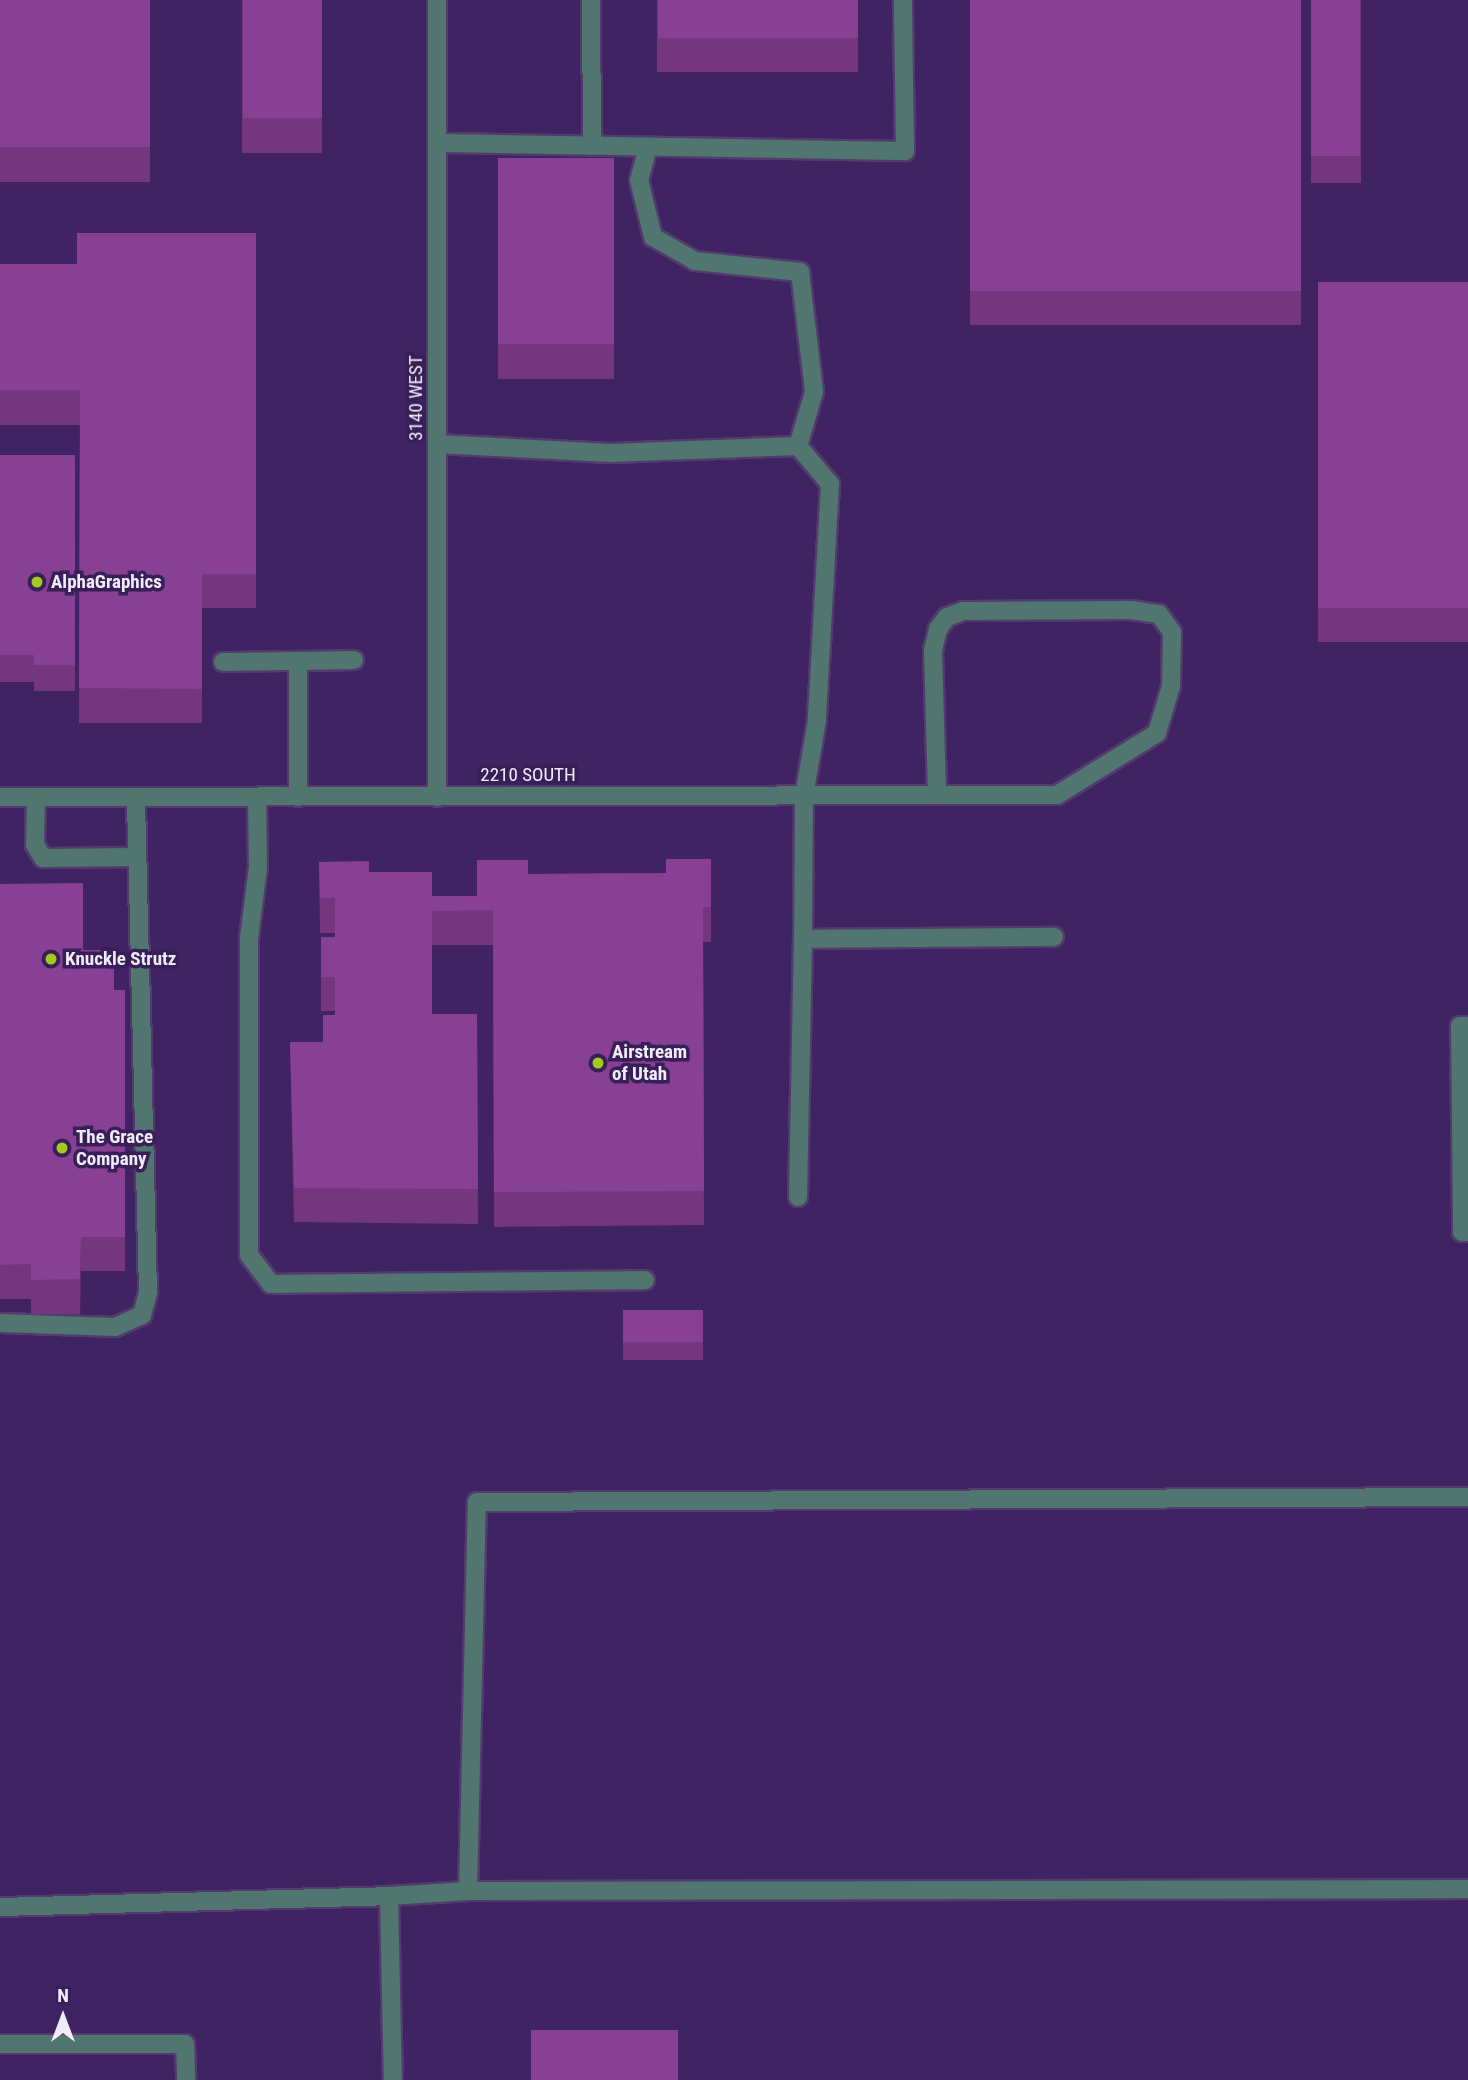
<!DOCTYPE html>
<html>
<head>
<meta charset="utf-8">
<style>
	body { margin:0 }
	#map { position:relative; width:1468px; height:2080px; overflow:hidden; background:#381f57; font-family:"Roboto Condensed",sans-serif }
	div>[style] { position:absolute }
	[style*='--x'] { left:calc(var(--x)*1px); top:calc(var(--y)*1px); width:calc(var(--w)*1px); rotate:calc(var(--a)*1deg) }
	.built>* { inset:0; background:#402363; transform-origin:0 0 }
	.roads { filter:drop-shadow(2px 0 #523c6e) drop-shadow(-2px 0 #523c6e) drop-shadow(0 2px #523c6e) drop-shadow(0 -2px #523c6e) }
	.minor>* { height:18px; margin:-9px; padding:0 9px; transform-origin:9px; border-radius:9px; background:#51766f }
	.wall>* { inset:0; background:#74377f; transform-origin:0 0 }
	.shaded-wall>* { inset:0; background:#5e2d68 }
	.building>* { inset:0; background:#874094; transform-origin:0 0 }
	.dots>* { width:19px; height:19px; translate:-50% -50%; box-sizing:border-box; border:4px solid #381f57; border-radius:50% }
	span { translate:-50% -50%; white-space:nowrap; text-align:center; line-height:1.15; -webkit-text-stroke:7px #381f57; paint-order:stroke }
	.street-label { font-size:19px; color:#f1ecfb }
	.poi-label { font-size:19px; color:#f1ecfb; font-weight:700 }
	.left { translate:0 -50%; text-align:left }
	.north { position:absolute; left:28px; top:1982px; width:70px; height:70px; -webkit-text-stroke:5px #381f57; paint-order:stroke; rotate:0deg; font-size:19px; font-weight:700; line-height:28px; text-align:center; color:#f1ecfb }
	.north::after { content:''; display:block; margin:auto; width:24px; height:32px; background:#f1ecfb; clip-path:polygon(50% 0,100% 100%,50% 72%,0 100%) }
</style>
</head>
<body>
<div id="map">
	<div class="built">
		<div style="left:0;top:0;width:1468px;height:2080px"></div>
	</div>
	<div class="roads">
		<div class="minor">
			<div style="--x:437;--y:0;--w:797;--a:90"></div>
			<div style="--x:591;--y:0;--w:146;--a:89.6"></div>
			<div style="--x:437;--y:143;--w:468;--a:1"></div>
			<div style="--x:905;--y:151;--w:151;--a:-90.8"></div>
			<div style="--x:648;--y:147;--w:34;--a:105"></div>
			<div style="--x:639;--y:180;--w:59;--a:76.2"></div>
			<div style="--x:653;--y:237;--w:48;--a:29.7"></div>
			<div style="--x:695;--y:261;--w:106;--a:6"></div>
			<div style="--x:800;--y:272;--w:121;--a:83.3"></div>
			<div style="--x:814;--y:392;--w:56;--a:106.5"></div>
			<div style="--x:437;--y:444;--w:173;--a:3"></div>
			<div style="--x:610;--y:453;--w:188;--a:-2.1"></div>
			<div style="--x:798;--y:446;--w:50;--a:49.9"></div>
			<div style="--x:830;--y:484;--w:236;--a:93.2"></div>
			<div style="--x:817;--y:720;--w:77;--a:99.7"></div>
			<div style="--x:804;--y:796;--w:143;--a:90.4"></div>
			<div style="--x:803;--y:939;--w:251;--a:-0.5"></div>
			<div style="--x:223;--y:662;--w:75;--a:-0.8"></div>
			<div style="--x:0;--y:797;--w:1057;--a:-0.11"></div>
			<div style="--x:1057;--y:795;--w:118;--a:-31.8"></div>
			<div style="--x:1157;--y:733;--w:49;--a:-73.4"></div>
			<div style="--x:1171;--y:686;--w:54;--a:-88.9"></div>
			<div style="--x:1172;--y:632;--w:22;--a:-126"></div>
			<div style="--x:1159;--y:614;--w:27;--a:-172"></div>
			<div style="--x:1132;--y:610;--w:169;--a:179.7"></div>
			<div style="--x:963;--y:611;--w:17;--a:159"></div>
			<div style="--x:947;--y:617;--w:15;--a:127"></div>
			<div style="--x:938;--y:629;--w:22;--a:103"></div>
			<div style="--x:933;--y:650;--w:145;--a:88.4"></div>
			<div style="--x:36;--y:797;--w:48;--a:91.2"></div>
			<div style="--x:35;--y:845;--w:15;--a:58"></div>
			<div style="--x:43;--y:858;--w:94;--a:-0.6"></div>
			<div style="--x:257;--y:797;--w:70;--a:89.2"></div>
			<div style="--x:258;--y:867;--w:72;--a:97.2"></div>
			<div style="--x:249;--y:938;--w:317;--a:90"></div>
			<div style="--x:249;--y:1255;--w:36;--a:53"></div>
			<div style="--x:271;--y:1284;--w:374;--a:-0.6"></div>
			<div style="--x:298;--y:797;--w:136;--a:-90"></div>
			<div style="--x:298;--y:661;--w:56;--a:-1"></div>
			<div style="--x:1468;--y:1026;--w:8;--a:180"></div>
			<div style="--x:1460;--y:1026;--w:206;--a:89.4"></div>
			<div style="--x:1462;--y:1232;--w:6;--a:0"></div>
			<div style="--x:798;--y:1197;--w:258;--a:-88.9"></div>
			<div style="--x:0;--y:1323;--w:115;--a:2"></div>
			<div style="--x:115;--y:1327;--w:30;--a:-24"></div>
			<div style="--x:142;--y:1315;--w:24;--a:-75"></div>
			<div style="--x:148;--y:1292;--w:495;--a:-91.4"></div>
			<div style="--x:468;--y:1891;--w:1000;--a:-0.11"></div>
			<div style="--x:389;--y:1896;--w:79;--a:-3.6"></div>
			<div style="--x:468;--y:1891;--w:389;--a:-88.7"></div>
			<div style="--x:477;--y:1502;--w:991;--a:-0.29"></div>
			<div style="--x:0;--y:1907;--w:389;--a:-1.6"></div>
			<div style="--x:389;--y:1896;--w:184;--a:88.8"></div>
			<div style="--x:0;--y:2044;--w:185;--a:0"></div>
			<div style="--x:185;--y:2044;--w:36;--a:88"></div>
		</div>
	</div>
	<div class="wall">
		<div style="left:0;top:0;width:150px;height:182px"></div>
		<div style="left:242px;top:0;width:80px;height:153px"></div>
		<div style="left:657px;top:0;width:201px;height:72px"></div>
		<div style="left:970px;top:0;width:331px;height:325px"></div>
		<div style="left:1311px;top:0;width:50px;height:183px"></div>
		<div style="left:498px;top:158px;width:116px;height:221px"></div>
		<div style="clip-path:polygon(256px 233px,256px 608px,202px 608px,202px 723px,79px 723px,80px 425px,0 425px,0 264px,77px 264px)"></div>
		<div style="left:1318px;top:282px;width:150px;height:360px"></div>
		<div style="clip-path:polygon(0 455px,75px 455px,75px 691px,34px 691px,34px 682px,0 682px)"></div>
		<div style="clip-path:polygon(711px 859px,711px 942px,703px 942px,704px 1225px,494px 1227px,493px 945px,432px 945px,432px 1014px,477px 1014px,478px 1224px,294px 1222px,290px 1042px,323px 1042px,335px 1015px,335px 1011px,321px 1011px,321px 937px,335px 937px,335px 933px,320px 933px,319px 862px,369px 872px,432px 896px,477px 896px,528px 874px,666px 873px)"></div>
		<div style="clip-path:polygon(0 884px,83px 950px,114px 990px,125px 990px,125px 1271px,81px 1271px,80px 1314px,31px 1314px,31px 1299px,0 1299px)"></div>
		<div style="left:623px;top:1310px;width:80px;height:50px"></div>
	</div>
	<div class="shaded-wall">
		<div style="clip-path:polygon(81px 1237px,81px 1271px,80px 1314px,80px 1279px)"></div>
	</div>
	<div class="building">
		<div style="left:0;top:0;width:150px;height:147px"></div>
		<div style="left:243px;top:0;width:79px;height:118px"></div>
		<div style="left:658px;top:0;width:200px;height:38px"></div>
		<div style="left:970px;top:0;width:331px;height:291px"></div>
		<div style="left:1311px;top:0;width:49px;height:156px"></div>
		<div style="left:498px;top:158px;width:116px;height:186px"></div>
		<div style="clip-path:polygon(77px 233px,256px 233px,256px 574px,202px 574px,202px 689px,79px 688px,80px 390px,0 390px,0 264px,77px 264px)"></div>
		<div style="left:1318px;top:282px;width:150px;height:326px"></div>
		<div style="clip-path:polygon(0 455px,75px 455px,75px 665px,34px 665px,34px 655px,0 655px)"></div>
		<div style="clip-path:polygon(666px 859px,711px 859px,711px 907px,703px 907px,704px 1191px,494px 1192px,493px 910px,432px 911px,432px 1014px,477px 1014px,478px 1189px,294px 1188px,290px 1042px,323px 1042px,323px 1015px,335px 1015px,335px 977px,321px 977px,321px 937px,335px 937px,335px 898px,320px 898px,319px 862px,369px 861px,369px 872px,432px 872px,432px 896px,477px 896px,477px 860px,528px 860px,528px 874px,666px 873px)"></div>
		<div style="clip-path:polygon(83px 883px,83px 950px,114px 950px,114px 990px,125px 990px,125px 1237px,81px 1237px,80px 1279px,31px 1280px,31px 1264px,0 1265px,0 884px)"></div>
		<div style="left:623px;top:1310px;width:80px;height:32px"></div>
		<div style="left:531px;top:2030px;width:147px;height:50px"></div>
	</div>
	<div class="dots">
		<div style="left:37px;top:582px;background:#a7c81f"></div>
		<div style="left:51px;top:959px;background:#a7c81f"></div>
		<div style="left:598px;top:1063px;background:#a7c81f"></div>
		<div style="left:62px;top:1148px;background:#a7c81f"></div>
	</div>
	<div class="street-label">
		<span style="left:416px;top:398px;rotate:-90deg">3140 WEST</span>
		<span style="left:528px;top:775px">2210 SOUTH</span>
	</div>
	<div class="poi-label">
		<span class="left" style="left:51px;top:582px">AlphaGraphics</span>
		<span class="left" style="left:65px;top:959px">Knuckle Strutz</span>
		<span class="left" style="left:612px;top:1063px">Airstream<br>of Utah</span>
		<span class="left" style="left:76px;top:1148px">The Grace<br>Company</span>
	</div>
	<div class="north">N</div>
</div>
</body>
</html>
